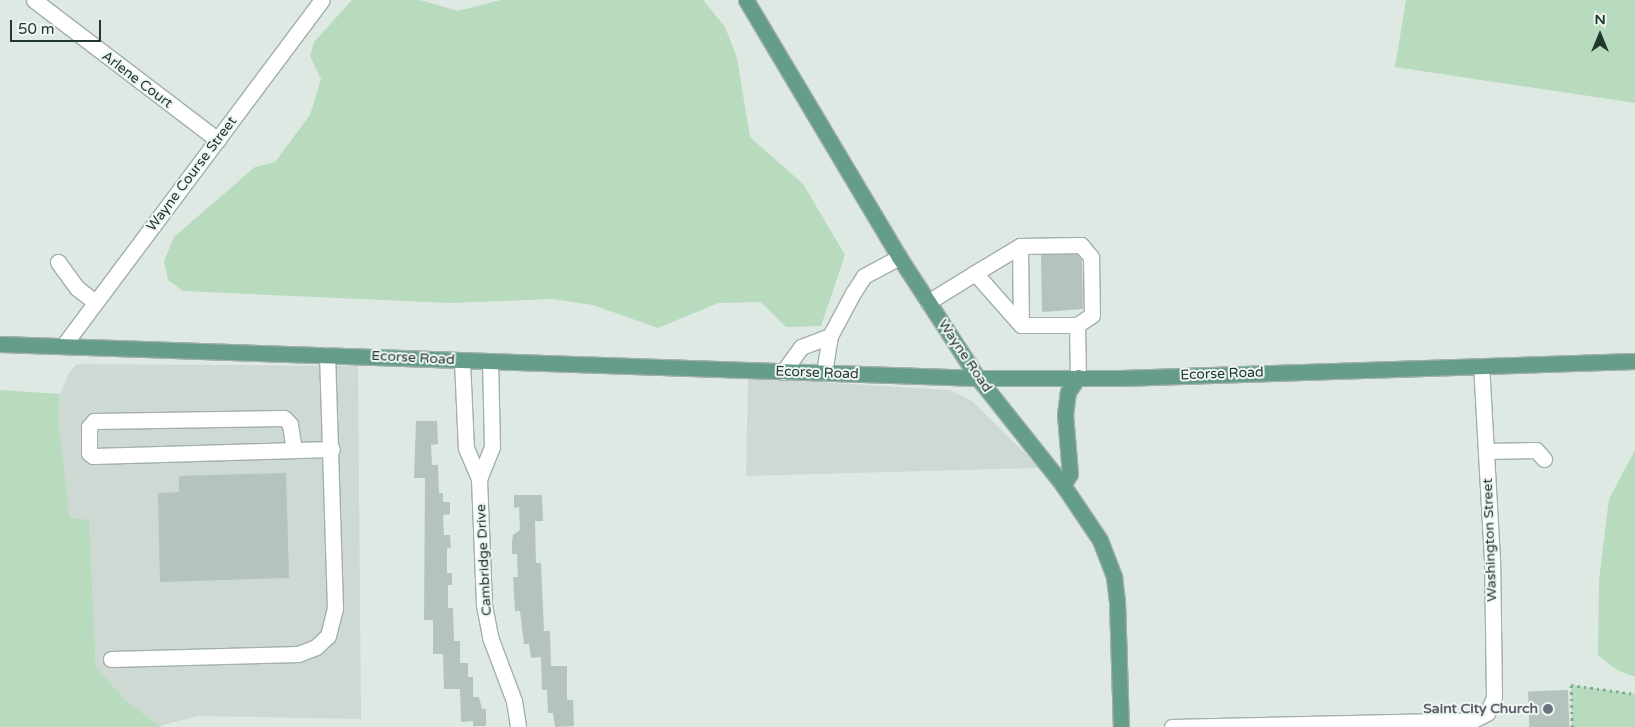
<!DOCTYPE html>
<html>
<head>
<meta charset="utf-8">
<style>
	body { margin:0 }
	#map { position:relative; width:1635px; height:727px; overflow:hidden; background:#dfe9e3; font-family:"Varela Round",sans-serif }
	div>[style] { position:absolute }
	[style*='--x'] { left:calc(var(--x)*1px); top:calc(var(--y)*1px); width:calc(var(--w)*1px); rotate:calc(var(--a)*1deg) }
	.built>* { inset:0; background:#cdd9d2 }
	.green>* { inset:0; background:#b8dabd }
	.building>* { inset:0; background:#b4c4bc; transform-origin:0 0 }
	.path>* { height:2.5px; margin-top:-1.25px; transform-origin:0; background:repeating-linear-gradient(90deg,#80ac99 0 2.5px,transparent 0 6.5px) }
	.roads { filter:drop-shadow(1px 0 #a2b0a9) drop-shadow(-1px 0 #a2b0a9) drop-shadow(0 1px #a2b0a9) drop-shadow(0 -1px #a2b0a9) }
	.minor>* { height:15px; margin:-7.5px; padding:0 7.5px; transform-origin:7.5px; border-radius:7.5px; background:#fff }
	.major>* { height:15px; margin:-7.5px; padding:0 7.5px; transform-origin:7.5px; border-radius:7.5px; background:#659d88 }
	.dots>* { width:14px; height:14px; translate:-50% -50%; box-sizing:border-box; border:2px solid #eff6f2; border-radius:50% }
	span { translate:-50% -50%; white-space:nowrap; text-align:center; line-height:1.15; -webkit-text-stroke:4px #eff6f2; paint-order:stroke }
	.street-label { font-size:14px; color:#21382f }
	.worship-label { font-size:14px; color:#5b616d; font-weight:700 }
	.right { translate:-100% -50%; text-align:right }
	.north { position:absolute; left:1575px; top:10px; width:50px; height:50px; -webkit-text-stroke:4px #eff6f2; paint-order:stroke; rotate:0deg; font-size:14px; font-weight:700; line-height:20px; text-align:center; color:#21382f }
	.north::after { content:''; display:block; margin:auto; width:18px; height:22px; background:#21382f; clip-path:polygon(50% 0,100% 100%,50% 72%,0 100%) }
	.scale { position:absolute; left:10px; top:20px; width:91px; height:22px; box-sizing:border-box; border:2px solid #21382f; border-top:0; padding-left:6px; font-size:15px; line-height:18px; white-space:nowrap; color:#21382f; -webkit-text-stroke:4px #eff6f2; paint-order:stroke }
</style>
</head>
<body>
<div id="map">
	<div class="built">
		<div style="clip-path:polygon(77px 364px,358px 366px,361px 719px,197px 716px,160px 726px,125px 700px,96px 667px,89px 521px,70px 518px,58px 420px,60px 394px,69px 373px)"></div>
		<div style="clip-path:polygon(748px 378px,950px 390px,972px 401px,1040px 468px,746px 476px)"></div>
	</div>
	<div class="green">
		<div style="clip-path:polygon(352px 0,420px 0,458px 11px,501px 0,703px 0,725px 27px,737px 58px,750px 137px,803px 184px,845px 255px,821px 326px,786px 327px,761px 302px,718px 303px,658px 328px,593px 305px,552px 299px,450px 303px,183px 291px,168px 280px,164px 261px,174px 237px,255px 167px,275px 162px,310px 115px,321px 79px,310px 56px,314px 42px)"></div>
		<div style="clip-path:polygon(1406px 0,1635px 0,1635px 103px,1395px 67px)"></div>
		<div style="clip-path:polygon(0 390px,60px 394px,58px 420px,70px 518px,89px 520px,96px 667px,125px 700px,161px 727px,0 727px)"></div>
		<div style="clip-path:polygon(1635px 450px,1635px 677px,1617px 670px,1598px 655px,1599px 580px,1609px 499px)"></div>
		<div style="clip-path:polygon(1571px 685px,1635px 694px,1635px 727px,1572px 727px)"></div>
	</div>
	<div class="building">
		<div style="clip-path:polygon(1077px 254px,1082px 260px,1083px 309px,1042px 312px,1041px 255px)"></div>
		<div style="clip-path:polygon(416px 421px,437px 421px,438px 444px,431px 445px,432px 465px,438px 465px,439px 493px,443px 493px,443px 502px,450px 502px,450px 514px,443px 515px,444px 535px,450px 535px,451px 548px,447px 548px,447px 573px,452px 573px,452px 585px,448px 585px,448px 608px,453px 608px,454px 638px,454px 641px,460px 641px,460px 663px,468px 663px,468px 677px,473px 677px,473px 697px,479px 697px,482px 709px,486px 709px,486px 726px,473px 726px,473px 721px,461px 722px,460px 689px,444px 689px,443px 654px,433px 654px,433px 620px,424px 620px,425px 478px,414px 478px)"></div>
		<div style="clip-path:polygon(286px 473px,289px 578px,160px 582px,158px 493px,179px 492px,179px 476px)"></div>
		<div style="clip-path:polygon(514px 495px,542px 495px,543px 521px,535px 521px,536px 563px,541px 563px,544px 631px,550px 631px,551px 666px,567px 666px,567px 700px,573px 700px,574px 726px,555px 727px,553px 713px,548px 713px,547px 690px,542px 690px,541px 657px,531px 658px,529px 644px,524px 644px,520px 611px,515px 611px,513px 577px,518px 577px,517px 554px,512px 554px,512px 542px,513px 535px,520px 530px,519px 507px,514px 508px)"></div>
		<div style="left:1568px;top:690px;width:37px;height:40px;rotate:88deg"></div>
	</div>
	<div class="path">
		<div style="--x:1572;--y:727;--w:42;--a:-91.4"></div>
		<div style="--x:1571;--y:685;--w:65;--a:8"></div>
	</div>
	<div class="roads">
		<div class="minor">
			<div style="--x:34;--y:0;--w:231;--a:37.3"></div>
			<div style="--x:1020;--y:246;--w:79;--a:89.3"></div>
			<div style="--x:58;--y:262;--w:32;--a:54"></div>
			<div style="--x:77;--y:288;--w:23;--a:38"></div>
			<div style="--x:975;--y:273;--w:52;--a:-31"></div>
			<div style="--x:1020;--y:246;--w:61;--a:-0.9"></div>
			<div style="--x:1081;--y:245;--w:16;--a:50"></div>
			<div style="--x:1091;--y:257;--w:58;--a:89"></div>
			<div style="--x:1092;--y:315;--w:18;--a:146"></div>
			<div style="--x:928;--y:302;--w:55;--a:-31.7"></div>
			<div style="--x:975;--y:273;--w:69;--a:48.5"></div>
			<div style="--x:1021;--y:325;--w:56;--a:0"></div>
			<div style="--x:1077;--y:325;--w:52;--a:88.9"></div>
			<div style="--x:63;--y:346;--w:432;--a:-53.2"></div>
			<div style="--x:462;--y:361;--w:87;--a:87.4"></div>
			<div style="--x:466;--y:448;--w:34;--a:67"></div>
			<div style="--x:479;--y:479;--w:126;--a:87.7"></div>
			<div style="--x:484;--y:605;--w:33;--a:79"></div>
			<div style="--x:490;--y:637;--w:68;--a:69.4"></div>
			<div style="--x:514;--y:701;--w:26;--a:81"></div>
			<div style="--x:783;--y:372;--w:31;--a:-54"></div>
			<div style="--x:801;--y:347;--w:31;--a:-21"></div>
			<div style="--x:824;--y:373;--w:37;--a:-81"></div>
			<div style="--x:830;--y:336;--w:49;--a:-61.9"></div>
			<div style="--x:853;--y:293;--w:20;--a:-57"></div>
			<div style="--x:864;--y:276;--w:40;--a:-28"></div>
			<div style="--x:294;--y:450;--w:26;--a:-99"></div>
			<div style="--x:290;--y:424;--w:8;--a:-135"></div>
			<div style="--x:284;--y:418;--w:190;--a:179.1"></div>
			<div style="--x:94;--y:421;--w:8;--a:130"></div>
			<div style="--x:89;--y:427;--w:26;--a:90"></div>
			<div style="--x:89;--y:453;--w:5;--a:37"></div>
			<div style="--x:93;--y:456;--w:239;--a:-1.7"></div>
			<div style="--x:1487;--y:451;--w:49;--a:-1.2"></div>
			<div style="--x:1536;--y:450;--w:12;--a:48"></div>
			<div style="--x:479;--y:479;--w:35;--a:-68"></div>
			<div style="--x:492;--y:447;--w:85;--a:-91.3"></div>
			<div style="--x:111;--y:659;--w:187;--a:-1.5"></div>
			<div style="--x:298;--y:654;--w:19;--a:-21"></div>
			<div style="--x:316;--y:647;--w:16;--a:-43"></div>
			<div style="--x:328;--y:636;--w:29;--a:-76"></div>
			<div style="--x:335;--y:608;--w:253;--a:-91.8"></div>
			<div style="--x:1172;--y:727;--w:301;--a:-1.3"></div>
			<div style="--x:1473;--y:720;--w:16;--a:-27"></div>
			<div style="--x:1487;--y:713;--w:17;--a:-66"></div>
			<div style="--x:1494;--y:697;--w:137;--a:-90.8"></div>
			<div style="--x:1492;--y:560;--w:194;--a:-93.2"></div>
		</div>
		<div class="major">
			<div style="--x:746;--y:0;--w:299;--a:59.2"></div>
			<div style="--x:899;--y:257;--w:145;--a:56.9"></div>
			<div style="--x:978;--y:378;--w:137;--a:51.5"></div>
			<div style="--x:1063;--y:485;--w:66;--a:56.1"></div>
			<div style="--x:1100;--y:540;--w:40;--a:69"></div>
			<div style="--x:1114;--y:577;--w:24;--a:83"></div>
			<div style="--x:1117;--y:601;--w:126;--a:88.2"></div>
			<div style="--x:0;--y:344;--w:979;--a:1.99"></div>
			<div style="--x:978;--y:378;--w:143;--a:0"></div>
			<div style="--x:1121;--y:378;--w:514;--a:-1.89"></div>
			<div style="--x:1063;--y:485;--w:13;--a:-58"></div>
			<div style="--x:1070;--y:474;--w:59;--a:-94.8"></div>
			<div style="--x:1065;--y:415;--w:23;--a:-83"></div>
			<div style="--x:1068;--y:392;--w:18;--a:-56"></div>
		</div>
	</div>
	<div class="dots">
		<div style="left:1548px;top:709px;background:#6b7280"></div>
	</div>
	<div class="street-label">
		<span style="left:137px;top:80px;rotate:37deg">Arlene Court</span>
		<span style="left:192px;top:174px;rotate:-53deg">Wayne Course Street</span>
		<span style="left:965px;top:356px;rotate:56deg">Wayne Road</span>
		<span style="left:413px;top:358px;rotate:3deg">Ecorse Road</span>
		<span style="left:817px;top:373px;rotate:2deg">Ecorse Road</span>
		<span style="left:1222px;top:374px;rotate:-2deg">Ecorse Road</span>
		<span style="left:1490px;top:540px;rotate:-92deg">Washington Street</span>
		<span style="left:484px;top:560px;rotate:-93deg">Cambridge Drive</span>
	</div>
	<div class="worship-label">
		<span class="right" style="left:1538px;top:709px">Saint City Church</span>
	</div>
	<div class="north">N</div>
	<div class="scale">50 m</div>
</div>
</body>
</html>
